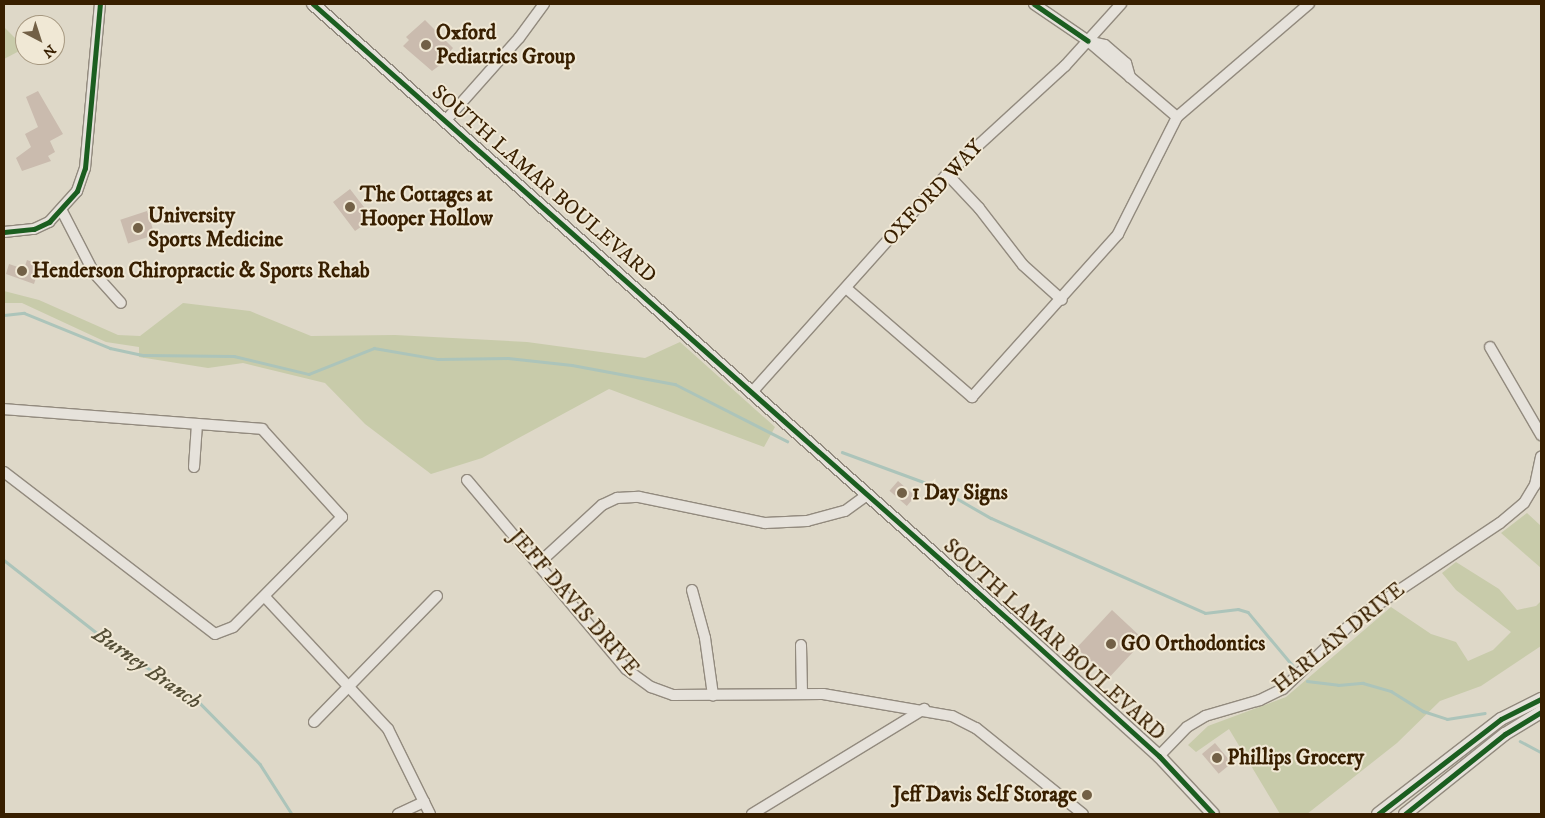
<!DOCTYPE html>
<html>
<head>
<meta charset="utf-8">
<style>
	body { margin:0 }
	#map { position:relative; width:1545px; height:818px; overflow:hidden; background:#ded8c8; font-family:"IM FELL DW Pica",serif }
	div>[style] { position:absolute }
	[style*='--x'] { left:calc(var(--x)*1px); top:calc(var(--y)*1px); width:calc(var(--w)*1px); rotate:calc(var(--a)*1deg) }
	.green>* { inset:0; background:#c8cbaa }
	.stream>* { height:2.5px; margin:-1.25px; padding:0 1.25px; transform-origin:1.25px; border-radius:1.25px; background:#acc4ba }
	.building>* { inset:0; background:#cabbae; transform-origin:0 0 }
	.roads { filter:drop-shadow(1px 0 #928a7e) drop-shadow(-1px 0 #928a7e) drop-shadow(0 1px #928a7e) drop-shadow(0 -1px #928a7e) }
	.minor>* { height:10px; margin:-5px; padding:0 5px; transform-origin:5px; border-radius:5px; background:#e6e2db }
	.tertiary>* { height:12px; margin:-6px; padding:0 6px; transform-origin:6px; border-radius:6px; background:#e6e2db }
	.cycleway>* { height:5px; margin:-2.5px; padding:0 2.5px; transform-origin:2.5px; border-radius:2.5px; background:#1b5e20 }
	.dots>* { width:14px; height:14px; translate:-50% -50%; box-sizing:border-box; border:2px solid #f0e8d5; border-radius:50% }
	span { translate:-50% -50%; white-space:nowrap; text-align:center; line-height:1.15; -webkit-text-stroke:4px #f0e8d5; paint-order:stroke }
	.poi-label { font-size:21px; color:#381f00; font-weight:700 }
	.left { translate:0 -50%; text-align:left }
	.right { translate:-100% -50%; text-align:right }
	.street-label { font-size:21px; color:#381f00 }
	.water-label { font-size:22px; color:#544e36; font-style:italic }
	.frame { position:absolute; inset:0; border:5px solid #381f00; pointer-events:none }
	.north { position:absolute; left:15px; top:15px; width:50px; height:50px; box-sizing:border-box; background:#f0e8d5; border:1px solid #a69880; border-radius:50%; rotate:140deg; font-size:14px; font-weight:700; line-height:20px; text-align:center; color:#381f00 }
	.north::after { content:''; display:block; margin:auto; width:18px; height:22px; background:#726046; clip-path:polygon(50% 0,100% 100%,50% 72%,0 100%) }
</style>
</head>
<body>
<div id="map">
	<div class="green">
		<div style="clip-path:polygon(4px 27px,25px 48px,4px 59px)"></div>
		<div style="clip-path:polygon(4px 291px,39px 300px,118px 335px,140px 336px,183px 303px,250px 311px,311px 336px,395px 335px,527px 342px,645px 358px,680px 342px,775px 427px,764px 447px,609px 389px,482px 458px,431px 474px,365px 424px,325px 383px,243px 363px,208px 368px,139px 357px,139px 347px,106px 342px,22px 303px,4px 303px)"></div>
		<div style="clip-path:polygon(1527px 513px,1541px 526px,1541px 568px,1501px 533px)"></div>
		<div style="clip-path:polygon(1456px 562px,1499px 589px,1517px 610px,1536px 606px,1541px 601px,1541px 646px,1481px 686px,1440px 701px,1397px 743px,1307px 814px,1280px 814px,1229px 729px,1196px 752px,1188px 745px,1208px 726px,1286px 697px,1391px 607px,1431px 634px,1456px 642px,1468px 661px,1493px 650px,1511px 632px,1456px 590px,1442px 573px)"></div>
	</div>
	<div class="stream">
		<div style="--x:4;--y:315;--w:20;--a:-6"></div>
		<div style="--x:24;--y:313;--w:93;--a:22.1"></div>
		<div style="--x:110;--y:348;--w:34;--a:12"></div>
		<div style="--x:143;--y:355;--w:91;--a:0.6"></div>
		<div style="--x:234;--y:356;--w:77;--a:13.5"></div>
		<div style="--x:309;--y:374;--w:70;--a:-21.8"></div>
		<div style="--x:374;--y:348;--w:65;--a:9.8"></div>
		<div style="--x:438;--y:359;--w:70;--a:-0.8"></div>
		<div style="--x:508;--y:358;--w:64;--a:6.2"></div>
		<div style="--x:572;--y:365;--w:105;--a:10.5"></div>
		<div style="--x:675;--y:384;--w:126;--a:27"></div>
		<div style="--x:842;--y:452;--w:101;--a:20.2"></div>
		<div style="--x:937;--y:487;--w:62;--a:29.9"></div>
		<div style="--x:991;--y:518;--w:234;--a:23.9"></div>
		<div style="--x:1205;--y:613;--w:33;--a:-7"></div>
		<div style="--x:1238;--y:609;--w:10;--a:17"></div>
		<div style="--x:1248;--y:612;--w:72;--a:50.1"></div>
		<div style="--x:4;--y:560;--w:147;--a:38.1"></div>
		<div style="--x:120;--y:651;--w:84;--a:31.4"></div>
		<div style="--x:192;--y:695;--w:97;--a:45.4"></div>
		<div style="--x:260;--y:764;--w:59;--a:57.4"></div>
		<div style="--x:1307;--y:681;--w:31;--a:7"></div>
		<div style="--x:1338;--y:685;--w:25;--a:-5"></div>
		<div style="--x:1363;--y:683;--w:29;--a:16"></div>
		<div style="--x:1391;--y:691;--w:38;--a:32"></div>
		<div style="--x:1423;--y:711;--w:25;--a:18"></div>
		<div style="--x:1447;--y:719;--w:38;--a:-9"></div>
		<div style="--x:1520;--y:741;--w:24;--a:28"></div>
	</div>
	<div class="building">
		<div style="clip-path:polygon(425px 20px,453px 48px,448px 54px,451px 57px,432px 71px,403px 46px,409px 40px,406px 37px)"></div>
		<div style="clip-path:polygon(38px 91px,63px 134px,50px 141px,55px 152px,48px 156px,51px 161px,22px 171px,16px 158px,31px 147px,25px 134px,38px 127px,26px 97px)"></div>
		<div style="clip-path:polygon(350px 189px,367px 211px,362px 215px,368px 222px,355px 231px,333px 202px)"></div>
		<div style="left:147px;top:211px;width:25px;height:28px;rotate:72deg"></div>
		<div style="clip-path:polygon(27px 260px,40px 265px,34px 284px,6px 274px,9px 264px,24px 269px)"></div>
		<div style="left:898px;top:481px;width:23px;height:13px;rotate:41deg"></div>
		<div style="left:1112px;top:610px;width:44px;height:52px;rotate:43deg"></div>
		<div style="left:1215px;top:743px;width:26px;height:17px;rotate:50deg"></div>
	</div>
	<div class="roads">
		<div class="minor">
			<div style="--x:1034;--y:4;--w:65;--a:34.4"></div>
			<div style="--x:1088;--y:41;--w:117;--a:40.5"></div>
			<div style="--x:1088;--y:41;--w:17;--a:13"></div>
			<div style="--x:1105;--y:45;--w:28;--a:41"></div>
			<div style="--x:1126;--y:63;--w:15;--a:74"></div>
			<div style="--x:447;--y:119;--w:108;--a:-48.4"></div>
			<div style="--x:519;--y:38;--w:42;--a:-53.7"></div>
			<div style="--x:947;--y:174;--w:47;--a:46.7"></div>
			<div style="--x:979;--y:208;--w:72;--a:52.3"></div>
			<div style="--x:1023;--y:265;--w:52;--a:41.9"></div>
			<div style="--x:62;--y:211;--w:70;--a:62.7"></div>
			<div style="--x:94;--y:273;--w:40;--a:48"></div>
			<div style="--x:4;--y:232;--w:30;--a:-6"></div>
			<div style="--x:34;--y:229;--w:17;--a:-25"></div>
			<div style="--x:49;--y:222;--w:42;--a:-47.9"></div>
			<div style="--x:77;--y:191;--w:24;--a:-71"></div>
			<div style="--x:85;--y:168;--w:165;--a:-84.8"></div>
			<div style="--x:846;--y:288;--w:167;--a:40.9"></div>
			<div style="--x:972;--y:397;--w:219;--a:-48.1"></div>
			<div style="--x:1118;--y:234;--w:131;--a:-63.2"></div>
			<div style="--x:1177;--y:117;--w:174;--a:-40.6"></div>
			<div style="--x:1490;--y:347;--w:102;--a:59.9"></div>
			<div style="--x:753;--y:391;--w:291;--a:-48.2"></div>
			<div style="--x:947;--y:174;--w:160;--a:-42.5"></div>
			<div style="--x:1065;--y:66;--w:84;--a:-47.9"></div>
			<div style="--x:4;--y:409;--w:259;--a:4.4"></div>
			<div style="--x:262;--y:429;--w:119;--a:47.7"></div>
			<div style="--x:342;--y:517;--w:155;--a:134.7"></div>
			<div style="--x:233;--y:627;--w:19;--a:159"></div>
			<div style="--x:215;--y:634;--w:266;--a:-142.5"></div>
			<div style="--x:194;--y:467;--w:43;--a:-86"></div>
			<div style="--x:467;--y:480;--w:247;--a:49.9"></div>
			<div style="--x:626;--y:669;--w:31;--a:36"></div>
			<div style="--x:651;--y:687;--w:23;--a:20"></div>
			<div style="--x:673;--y:695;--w:150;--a:-0.4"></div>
			<div style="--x:823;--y:694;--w:131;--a:9.7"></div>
			<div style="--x:952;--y:716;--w:27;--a:27"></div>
			<div style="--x:976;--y:728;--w:137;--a:38.8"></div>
			<div style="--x:539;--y:563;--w:86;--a:-42.6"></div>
			<div style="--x:602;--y:505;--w:17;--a:-25"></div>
			<div style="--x:617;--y:498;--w:22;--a:-3"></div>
			<div style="--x:639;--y:497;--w:129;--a:11.7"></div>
			<div style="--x:765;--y:523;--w:42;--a:-2.7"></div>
			<div style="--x:807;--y:521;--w:39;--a:-15"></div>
			<div style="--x:845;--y:511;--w:27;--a:-36"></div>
			<div style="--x:692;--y:590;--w:50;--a:74.8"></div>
			<div style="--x:705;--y:638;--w:58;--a:82"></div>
			<div style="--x:265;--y:597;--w:180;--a:47"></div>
			<div style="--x:388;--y:729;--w:95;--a:63.7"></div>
			<div style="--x:801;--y:645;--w:49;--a:88.8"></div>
			<div style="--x:314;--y:722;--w:176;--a:-45.7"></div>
			<div style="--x:1159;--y:756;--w:40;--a:-46"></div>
			<div style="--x:1187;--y:727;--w:21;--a:-31"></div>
			<div style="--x:1205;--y:716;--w:57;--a:-16.2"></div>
			<div style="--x:1260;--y:700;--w:25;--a:-26"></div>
			<div style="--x:1283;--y:689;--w:101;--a:-43.8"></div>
			<div style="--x:1356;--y:619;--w:173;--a:-33.7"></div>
			<div style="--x:1500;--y:523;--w:31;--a:-40"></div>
			<div style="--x:1524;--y:503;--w:21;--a:-59"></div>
			<div style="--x:1535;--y:485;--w:29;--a:-78"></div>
			<div style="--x:398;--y:814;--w:29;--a:-25"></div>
			<div style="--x:752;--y:814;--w:202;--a:-31.4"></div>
		</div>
		<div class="tertiary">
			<div style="--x:313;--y:4;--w:931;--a:41.52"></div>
			<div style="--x:1010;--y:621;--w:201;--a:42.2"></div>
			<div style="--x:1159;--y:756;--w:79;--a:47"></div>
			<div style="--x:1378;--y:814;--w:155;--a:-37.7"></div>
			<div style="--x:1501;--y:719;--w:45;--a:-26.6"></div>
			<div style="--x:1405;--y:814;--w:128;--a:-38.7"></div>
			<div style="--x:1505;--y:734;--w:42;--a:-31.4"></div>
		</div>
	</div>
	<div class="cycleway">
		<div style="--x:313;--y:4;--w:931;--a:41.52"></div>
		<div style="--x:1010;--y:621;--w:201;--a:42.2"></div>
		<div style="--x:1159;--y:756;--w:79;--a:47"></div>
		<div style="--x:1034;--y:4;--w:65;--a:34.4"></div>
		<div style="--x:4;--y:232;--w:30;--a:-6"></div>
		<div style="--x:34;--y:229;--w:17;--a:-25"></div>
		<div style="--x:49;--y:222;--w:42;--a:-47.9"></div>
		<div style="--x:77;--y:191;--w:24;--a:-71"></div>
		<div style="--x:85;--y:168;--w:165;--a:-84.8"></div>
		<div style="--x:1378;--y:814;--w:155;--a:-37.7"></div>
		<div style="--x:1501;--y:719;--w:45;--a:-26.6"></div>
		<div style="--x:1405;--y:814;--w:128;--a:-38.7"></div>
		<div style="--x:1505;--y:734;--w:42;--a:-31.4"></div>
	</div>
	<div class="dots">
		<div style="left:426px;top:45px;background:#726046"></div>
		<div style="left:350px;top:207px;background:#726046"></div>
		<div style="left:138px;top:228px;background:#726046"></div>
		<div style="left:22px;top:271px;background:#726046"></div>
		<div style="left:902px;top:493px;background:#726046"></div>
		<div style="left:1111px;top:644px;background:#726046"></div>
		<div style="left:1217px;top:758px;background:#726046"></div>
		<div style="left:1087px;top:795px;background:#726046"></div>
	</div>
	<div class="poi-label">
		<span class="left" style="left:436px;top:45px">Oxford<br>Pediatrics Group</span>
		<span class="left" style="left:360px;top:207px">The Cottages at<br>Hooper Hollow</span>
		<span class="left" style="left:148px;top:228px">University<br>Sports Medicine</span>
		<span class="left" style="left:32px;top:271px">Henderson Chiropractic &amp; Sports Rehab</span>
		<span class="left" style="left:912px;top:493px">1 Day Signs</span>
		<span class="left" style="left:1121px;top:644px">GO Orthodontics</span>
		<span class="left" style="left:1227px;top:758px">Phillips Grocery</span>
		<span class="right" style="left:1077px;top:795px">Jeff Davis Self Storage</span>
	</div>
	<div class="street-label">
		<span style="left:544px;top:184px;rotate:41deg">SOUTH LAMAR BOULEVARD</span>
		<span style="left:933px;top:193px;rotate:-47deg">OXFORD WAY</span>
		<span style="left:574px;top:603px;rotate:49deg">JEFF DAVIS DRIVE</span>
		<span style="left:1339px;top:638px;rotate:-39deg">HARLAN DRIVE</span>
		<span style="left:1054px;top:640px;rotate:42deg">SOUTH LAMAR BOULEVARD</span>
	</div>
	<div class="water-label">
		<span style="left:147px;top:668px;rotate:35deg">Burney Branch</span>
	</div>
	<div class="frame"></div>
	<div class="north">N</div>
</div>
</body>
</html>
